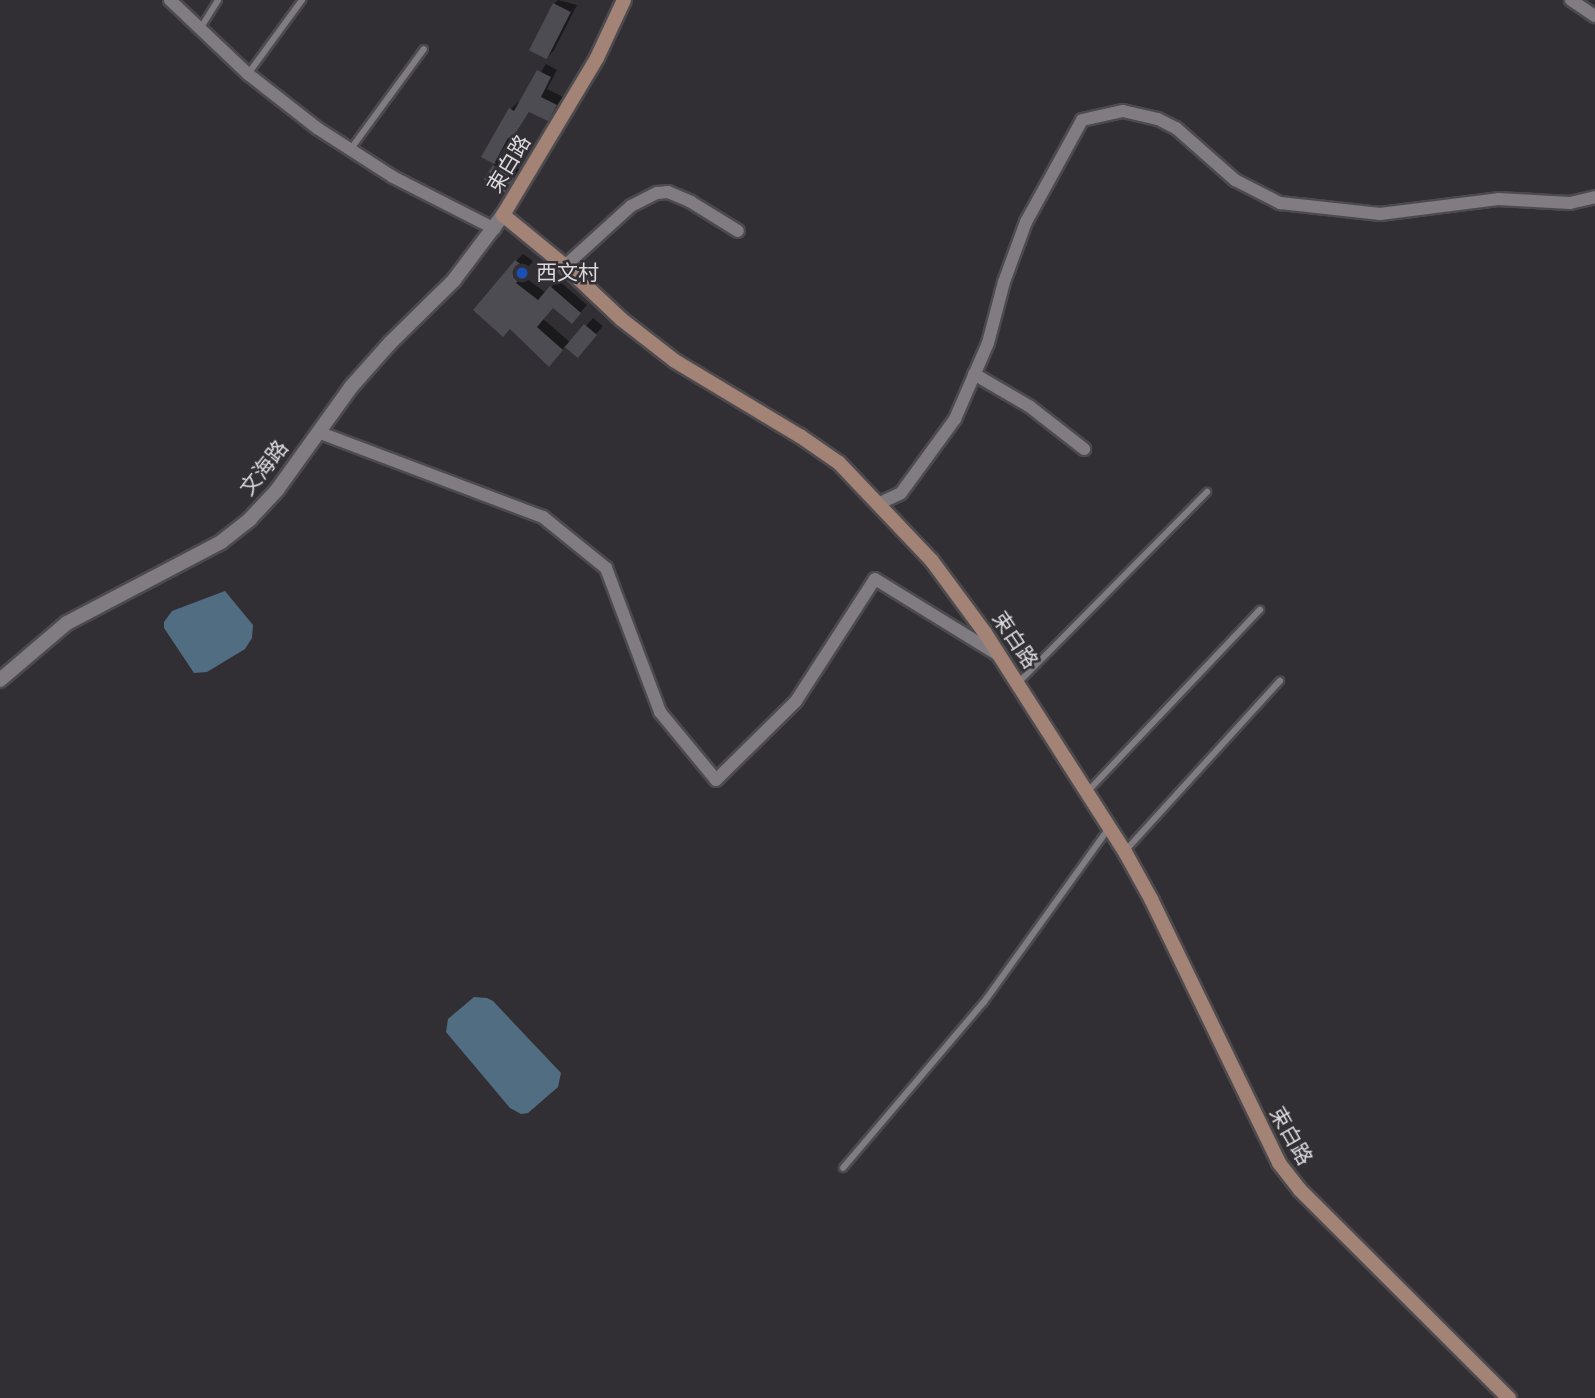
<!DOCTYPE html>
<html>
<head>
<meta charset="utf-8">
<style>
	body { margin:0 }
	#map { position:relative; width:1595px; height:1398px; overflow:hidden; background:#322f34; font-family:Karla,"Noto Sans SC",sans-serif }
	div>[style] { position:absolute }
	[style*='--x'] { left:calc(var(--x)*1px); top:calc(var(--y)*1px); width:calc(var(--w)*1px); rotate:calc(var(--a)*1deg) }
	.water>* { inset:0; background:#516d81 }
	.shadow>* { inset:0; background:#0007 }
	.building>* { inset:0; background:#4c4c52; transform-origin:0 0 }
	.roads { filter:drop-shadow(2px 0 #4d4a4e) drop-shadow(-2px 0 #4d4a4e) drop-shadow(0 2px #4d4a4e) drop-shadow(0 -2px #4d4a4e) }
	.service>* { height:6px; margin:-3px; padding:0 3px; transform-origin:3px; border-radius:3px; background:#807c82 }
	.minor>* { height:12px; margin:-6px; padding:0 6px; transform-origin:6px; border-radius:6px; background:#807c82 }
	.tertiary>* { height:14px; margin:-7px; padding:0 7px; transform-origin:7px; border-radius:7px; background:#807c82 }
	.secondary>* { height:14px; margin:-7px; padding:0 7px; transform-origin:7px; border-radius:7px; background:#a38376 }
	.dots>* { width:19px; height:19px; translate:-50% -50%; box-sizing:border-box; border:4px solid #322f34; border-radius:50% }
	span { translate:-50% -50%; white-space:nowrap; text-align:center; line-height:1.15; -webkit-text-stroke:5px #322f34; paint-order:stroke }
	.street-label { font-size:21px; color:#dddade }
	.poi-label { font-size:21px; color:#dddade }
	.left { translate:0 -50%; text-align:left }
</style>
</head>
<body>
<div id="map">
	<div class="water">
		<div style="clip-path:polygon(225px 591px,253px 625px,252px 638px,245px 649px,207px 672px,194px 673px,164px 628px,164px 622px,172px 611px)"></div>
		<div style="clip-path:polygon(474px 997px,487px 998px,493px 1001px,561px 1073px,558px 1087px,528px 1113px,521px 1114px,510px 1108px,446px 1032px,448px 1019px)"></div>
	</div>
	<div class="shadow">
		<div style="clip-path:polygon(558px 0,577px 5px,554px 50px,547px 58px,554px 4px)"></div>
		<div style="clip-path:polygon(546px 64px,557px 70px,547px 89px,563px 97px,548px 119px,531px 110px,510px 138px,498px 157px,520px 170px,505px 190px,494px 166px,497px 163px,484px 156px,511px 109px,518px 102px,521px 104px)"></div>
		<div style="clip-path:polygon(523px 254px,533px 261px,522px 275px,546px 293px,558px 280px,587px 305px,579px 314px,554px 306px,543px 319px,571px 343px,593px 318px,603px 326px,578px 355px,566px 345px,549px 365px,510px 327px,516px 261px)"></div>
	</div>
	<div class="building">
		<div style="left:553px;top:3px;width:20px;height:53px;rotate:27deg"></div>
		<div style="clip-path:polygon(537px 70px,551px 77px,541px 97px,557px 105px,548px 121px,529px 112px,511px 140px,508px 138px,494px 164px,481px 157px,509px 108px,514px 111px)"></div>
		<div style="left:493px;top:165px;width:25px;height:17px;rotate:32deg"></div>
		<div style="clip-path:polygon(515px 260px,527px 269px,516px 283px,538px 300px,550px 286px,581px 313px,572px 324px,553px 308px,537px 327px,563px 350px,549px 367px,510px 329px,503px 337px,473px 310px)"></div>
		<div style="left:584px;top:324px;width:17px;height:30px;rotate:40deg"></div>
	</div>
	<div class="roads">
		<div class="service">
			<div style="--x:200;--y:29;--w:34;--a:-58"></div>
			<div style="--x:248;--y:74;--w:92;--a:-53.9"></div>
			<div style="--x:350;--y:150;--w:125;--a:-53.8"></div>
			<div style="--x:1018;--y:683;--w:269;--a:-45.3"></div>
			<div style="--x:1088;--y:791;--w:250;--a:-46.5"></div>
			<div style="--x:1126;--y:850;--w:229;--a:-47.7"></div>
			<div style="--x:843;--y:1168;--w:218;--a:-49.7"></div>
			<div style="--x:984;--y:1002;--w:214;--a:-54.3"></div>
		</div>
		<div class="minor">
			<div style="--x:170;--y:0;--w:108;--a:43.5"></div>
			<div style="--x:248;--y:74;--w:88;--a:38"></div>
			<div style="--x:317;--y:128;--w:90;--a:32.8"></div>
			<div style="--x:393;--y:177;--w:114;--a:27"></div>
			<div style="--x:1571;--y:0;--w:29;--a:34"></div>
			<div style="--x:565;--y:266;--w:89;--a:-42.3"></div>
			<div style="--x:631;--y:206;--w:29;--a:-27"></div>
			<div style="--x:657;--y:193;--w:11;--a:-5"></div>
			<div style="--x:668;--y:192;--w:25;--a:23"></div>
			<div style="--x:691;--y:202;--w:55;--a:31.7"></div>
			<div style="--x:974;--y:374;--w:64;--a:30.2"></div>
			<div style="--x:1029;--y:406;--w:70;--a:38"></div>
			<div style="--x:318;--y:432;--w:241;--a:20.7"></div>
			<div style="--x:543;--y:517;--w:81;--a:39"></div>
			<div style="--x:606;--y:568;--w:154;--a:69.4"></div>
			<div style="--x:660;--y:712;--w:88;--a:50.5"></div>
			<div style="--x:716;--y:780;--w:112;--a:-44.6"></div>
			<div style="--x:796;--y:701;--w:145;--a:-57.1"></div>
			<div style="--x:875;--y:579;--w:147;--a:31.6"></div>
			<div style="--x:880;--y:503;--w:23;--a:-25"></div>
			<div style="--x:901;--y:493;--w:92;--a:-53.9"></div>
			<div style="--x:955;--y:419;--w:83;--a:-66.5"></div>
			<div style="--x:988;--y:343;--w:63;--a:-75.3"></div>
			<div style="--x:1004;--y:282;--w:64;--a:-69.9"></div>
			<div style="--x:1026;--y:222;--w:116;--a:-61.2"></div>
			<div style="--x:1082;--y:120;--w:42;--a:-12.4"></div>
			<div style="--x:1123;--y:111;--w:36;--a:13"></div>
			<div style="--x:1158;--y:119;--w:20;--a:27"></div>
			<div style="--x:1176;--y:128;--w:79;--a:41.4"></div>
			<div style="--x:1235;--y:180;--w:51;--a:27.1"></div>
			<div style="--x:1280;--y:203;--w:101;--a:6.3"></div>
			<div style="--x:1380;--y:214;--w:119;--a:-7.2"></div>
			<div style="--x:1498;--y:199;--w:72;--a:3.2"></div>
			<div style="--x:1570;--y:203;--w:26;--a:-13"></div>
		</div>
		<div class="tertiary">
			<div style="--x:0;--y:680;--w:88;--a:-40.4"></div>
			<div style="--x:67;--y:623;--w:174;--a:-27.7"></div>
			<div style="--x:221;--y:542;--w:37;--a:-38"></div>
			<div style="--x:250;--y:519;--w:40;--a:-47"></div>
			<div style="--x:277;--y:490;--w:127;--a:-54.3"></div>
			<div style="--x:351;--y:387;--w:59;--a:-48.4"></div>
			<div style="--x:390;--y:343;--w:90;--a:-44.5"></div>
			<div style="--x:454;--y:280;--w:81;--a:-53"></div>
		</div>
		<div class="secondary">
			<div style="--x:624;--y:0;--w:64;--a:115"></div>
			<div style="--x:597;--y:58;--w:183;--a:120.9"></div>
			<div style="--x:503;--y:215;--w:80;--a:39.4"></div>
			<div style="--x:565;--y:266;--w:77;--a:43.4"></div>
			<div style="--x:621;--y:319;--w:68;--a:37.9"></div>
			<div style="--x:675;--y:361;--w:146;--a:31"></div>
			<div style="--x:800;--y:436;--w:47;--a:34.7"></div>
			<div style="--x:839;--y:463;--w:135;--a:46.5"></div>
			<div style="--x:932;--y:561;--w:89;--a:53.6"></div>
			<div style="--x:985;--y:633;--w:260;--a:57.4"></div>
			<div style="--x:1125;--y:852;--w:54;--a:61"></div>
			<div style="--x:1151;--y:899;--w:293;--a:64.1"></div>
			<div style="--x:1279;--y:1163;--w:34;--a:52"></div>
			<div style="--x:1300;--y:1190;--w:295;--a:44.9"></div>
		</div>
	</div>
	<div class="dots">
		<div style="left:522px;top:273px;background:#1a4fb4"></div>
	</div>
	<div class="street-label">
		<span style="left:509px;top:164px;rotate:-59deg">束白路</span>
		<span style="left:264px;top:468px;rotate:-52deg">文海路</span>
		<span style="left:1015px;top:640px;rotate:56deg">束白路</span>
		<span style="left:1291px;top:1136px;rotate:60deg">束白路</span>
	</div>
	<div class="poi-label">
		<span class="left" style="left:536px;top:273px">西文村</span>
	</div>
</div>
</body>
</html>
